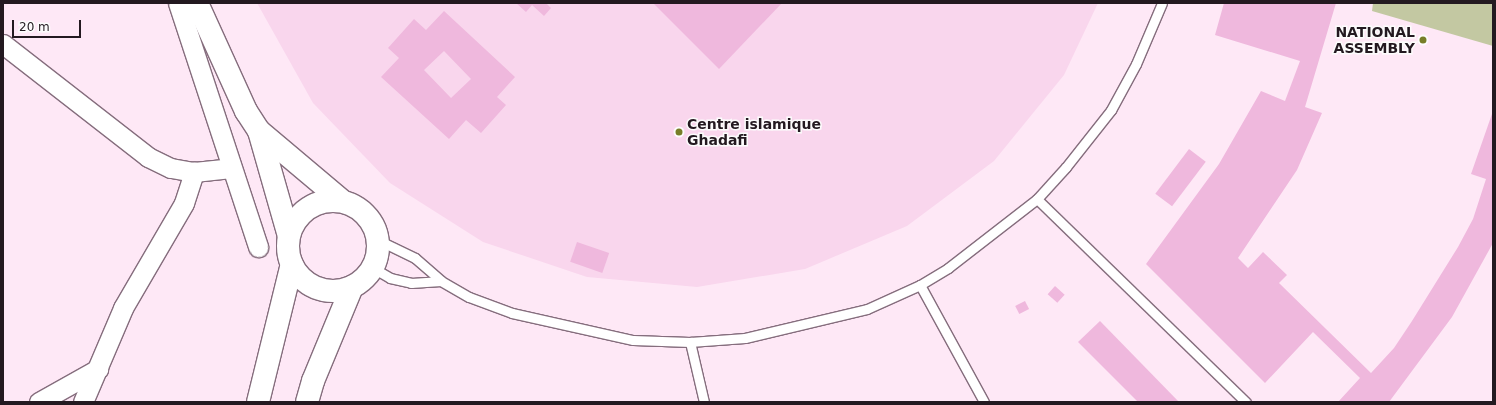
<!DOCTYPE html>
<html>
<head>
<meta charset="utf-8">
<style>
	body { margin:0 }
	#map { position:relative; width:1496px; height:405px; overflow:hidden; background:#fee8f6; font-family:"DejaVu Sans",sans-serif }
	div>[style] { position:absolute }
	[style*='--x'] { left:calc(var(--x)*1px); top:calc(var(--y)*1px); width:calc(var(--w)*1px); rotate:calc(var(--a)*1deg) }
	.built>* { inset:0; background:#f9d6ed }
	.green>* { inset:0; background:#c3c8a2 }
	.building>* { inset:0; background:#efb8dd; transform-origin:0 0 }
	.roads { filter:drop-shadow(1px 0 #856d7d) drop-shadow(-1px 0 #856d7d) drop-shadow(0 1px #856d7d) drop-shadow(0 -1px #856d7d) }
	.lane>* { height:9px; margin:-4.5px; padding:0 4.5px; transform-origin:4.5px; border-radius:4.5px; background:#fff }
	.street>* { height:19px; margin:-9.5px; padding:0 9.5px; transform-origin:9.5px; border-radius:9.5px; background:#fff }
	.secondary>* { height:22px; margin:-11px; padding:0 11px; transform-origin:11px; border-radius:11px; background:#fff }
	.secondary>.ring { margin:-11px; padding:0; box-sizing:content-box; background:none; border:22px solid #fff; border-radius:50% }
	.dots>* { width:11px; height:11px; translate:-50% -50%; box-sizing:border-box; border:2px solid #fcfcfc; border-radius:50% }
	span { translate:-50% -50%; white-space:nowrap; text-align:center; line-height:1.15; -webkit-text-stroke:3px #fcfcfc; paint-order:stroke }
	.poi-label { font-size:14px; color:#231920; font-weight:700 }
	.right { translate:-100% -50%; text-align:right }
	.left { translate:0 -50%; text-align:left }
	.frame { position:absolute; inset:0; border:4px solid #231920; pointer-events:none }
	.scale { position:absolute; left:12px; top:20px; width:69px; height:18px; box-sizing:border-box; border:2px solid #231920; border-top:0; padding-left:5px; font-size:12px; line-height:14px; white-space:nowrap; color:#231920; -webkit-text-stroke:3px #fcfcfc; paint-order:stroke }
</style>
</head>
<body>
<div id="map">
	<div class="built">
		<div style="clip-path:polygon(257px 3px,1098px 3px,1064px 75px,994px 161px,907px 226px,805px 269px,697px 287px,587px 277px,483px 242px,390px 183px,313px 103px)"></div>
	</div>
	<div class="green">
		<div style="clip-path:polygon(1373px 3px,1493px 3px,1493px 46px,1372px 11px)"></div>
	</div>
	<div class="building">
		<div style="clip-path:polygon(516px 3px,546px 3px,551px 8px,544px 16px,532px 5px,526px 12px)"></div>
		<div style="clip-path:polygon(653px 3px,782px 3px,719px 69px)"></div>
		<div style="clip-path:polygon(1224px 3px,1336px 3px,1305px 107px,1322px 113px,1297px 170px,1238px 258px,1248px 268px,1263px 252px,1287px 275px,1279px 283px,1371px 373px,1394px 348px,1412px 321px,1458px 247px,1473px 219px,1486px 179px,1471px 174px,1493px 111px,1493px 243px,1452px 317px,1389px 402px,1338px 402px,1360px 378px,1313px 332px,1265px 383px,1146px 264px,1219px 164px,1261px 91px,1285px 101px,1300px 61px,1215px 35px)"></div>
		<div style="clip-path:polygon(evenodd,444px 11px,515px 77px,497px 97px,506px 105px,481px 133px,466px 120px,449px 139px,381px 77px,399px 58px,388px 48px,414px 19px,426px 30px,444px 11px,444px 51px,471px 79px,451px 98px,424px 70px,444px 51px)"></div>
		<div style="left:1189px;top:149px;width:21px;height:56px;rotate:37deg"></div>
		<div style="left:577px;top:242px;width:34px;height:21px;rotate:19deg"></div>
		<div style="left:1055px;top:286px;width:13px;height:11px;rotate:42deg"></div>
		<div style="left:1025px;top:301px;width:9px;height:11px;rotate:63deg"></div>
		<div style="clip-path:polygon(1100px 321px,1179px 402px,1138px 402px,1078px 342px)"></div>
	</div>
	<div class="roads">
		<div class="lane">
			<div style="--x:1037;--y:199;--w:291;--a:44.2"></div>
			<div style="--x:378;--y:240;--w:41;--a:25.9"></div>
			<div style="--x:415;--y:258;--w:35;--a:41"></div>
			<div style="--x:441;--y:281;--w:32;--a:30"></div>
			<div style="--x:469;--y:297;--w:46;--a:20.4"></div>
			<div style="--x:512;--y:313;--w:124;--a:12.6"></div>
			<div style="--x:633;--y:340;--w:57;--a:2"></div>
			<div style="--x:690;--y:342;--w:55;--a:-4.2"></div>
			<div style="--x:745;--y:338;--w:125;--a:-13.4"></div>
			<div style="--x:867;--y:309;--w:58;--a:-24.4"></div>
			<div style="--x:920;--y:285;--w:33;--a:-31"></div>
			<div style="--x:948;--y:268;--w:113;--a:-37.8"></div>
			<div style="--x:1037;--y:199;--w:43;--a:-47.8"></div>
			<div style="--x:1066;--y:167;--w:73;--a:-51.7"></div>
			<div style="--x:1111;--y:110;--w:52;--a:-61.5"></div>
			<div style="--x:1136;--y:64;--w:66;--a:-66.9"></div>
			<div style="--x:373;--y:268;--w:20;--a:30"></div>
			<div style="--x:390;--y:278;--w:22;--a:13"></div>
			<div style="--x:411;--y:283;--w:30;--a:-4"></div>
			<div style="--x:920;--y:285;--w:133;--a:61.3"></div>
			<div style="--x:690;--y:342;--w:62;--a:76.9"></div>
		</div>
		<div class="street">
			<div style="--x:178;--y:3;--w:257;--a:71.8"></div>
			<div style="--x:3;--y:44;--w:184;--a:37.9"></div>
			<div style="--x:148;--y:157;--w:25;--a:26"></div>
			<div style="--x:171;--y:168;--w:23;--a:10"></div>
			<div style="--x:194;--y:172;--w:37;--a:-6"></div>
			<div style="--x:39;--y:402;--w:68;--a:-29.2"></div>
			<div style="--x:83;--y:402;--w:102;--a:-66.9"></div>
			<div style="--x:123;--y:308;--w:121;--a:-59.8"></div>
			<div style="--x:184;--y:203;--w:33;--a:-72"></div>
		</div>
		<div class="secondary">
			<div style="--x:197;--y:3;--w:119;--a:65.6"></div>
			<div style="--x:246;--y:111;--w:24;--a:57"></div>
			<div style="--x:259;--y:131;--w:109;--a:74.1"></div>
			<div style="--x:259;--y:131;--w:109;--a:40.1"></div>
			<div class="ring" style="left:288px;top:201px;width:68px;height:68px"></div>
			<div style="--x:258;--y:402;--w:142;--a:-76.2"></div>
			<div style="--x:307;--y:402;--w:22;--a:-74"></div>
			<div style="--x:313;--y:381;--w:102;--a:-67.5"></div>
		</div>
	</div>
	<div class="dots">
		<div style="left:1423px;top:40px;background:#777e28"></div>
		<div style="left:679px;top:132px;background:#777e28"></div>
	</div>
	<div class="poi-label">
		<span class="right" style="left:1415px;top:40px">NATIONAL<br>ASSEMBLY</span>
		<span class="left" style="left:687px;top:132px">Centre islamique<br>Ghadafi</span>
	</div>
	<div class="frame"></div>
	<div class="scale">20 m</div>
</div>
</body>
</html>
